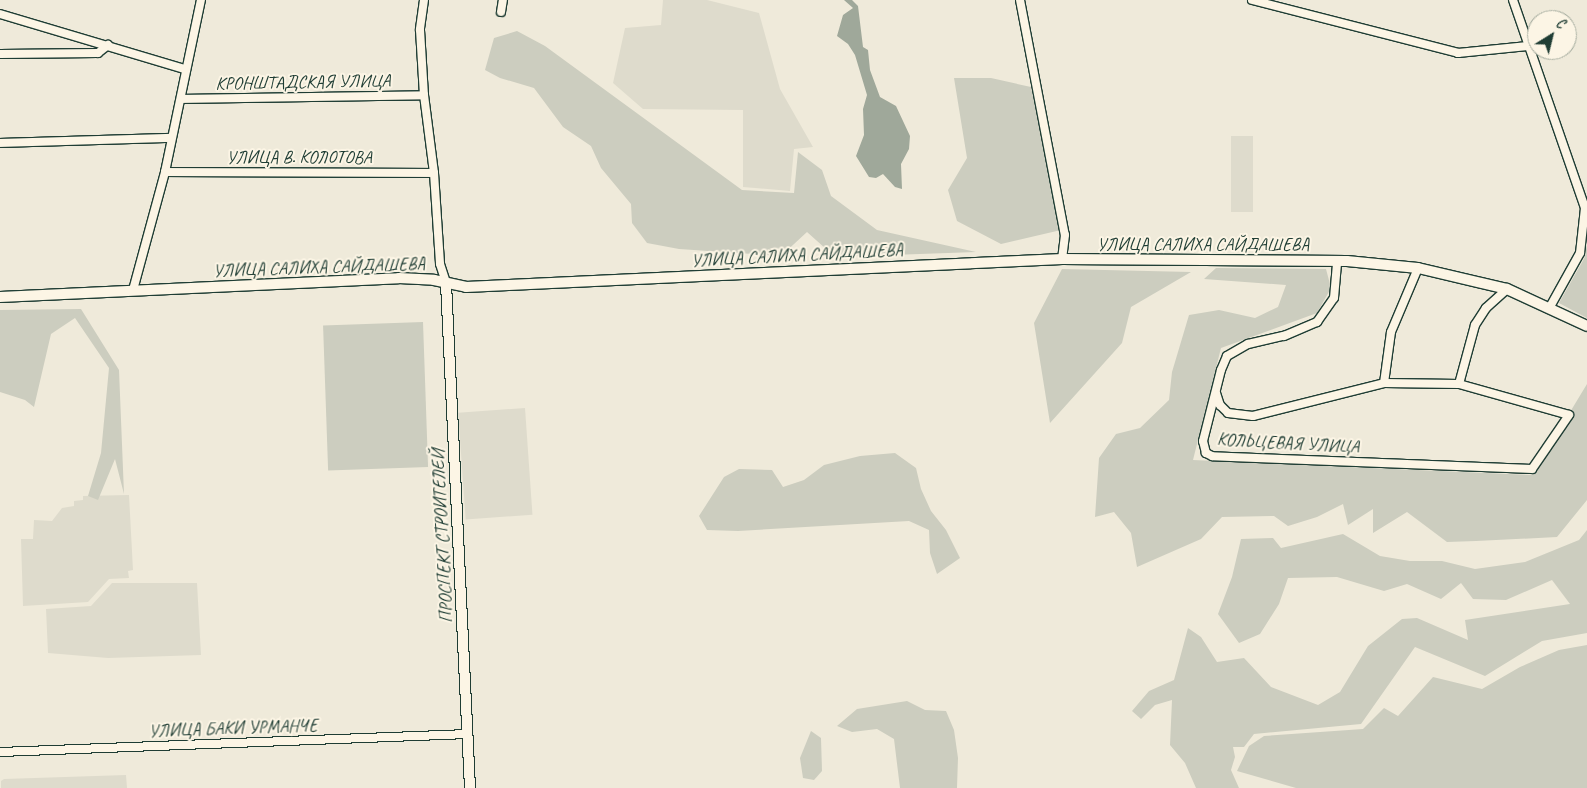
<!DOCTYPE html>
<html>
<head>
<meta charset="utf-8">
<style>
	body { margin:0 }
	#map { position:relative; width:1587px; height:788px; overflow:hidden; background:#efeada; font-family:Caveat,sans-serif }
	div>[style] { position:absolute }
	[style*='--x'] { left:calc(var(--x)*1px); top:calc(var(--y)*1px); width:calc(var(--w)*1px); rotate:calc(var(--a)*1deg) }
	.built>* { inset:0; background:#dedbcc; transform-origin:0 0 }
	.green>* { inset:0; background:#cccdbf; transform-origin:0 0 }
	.water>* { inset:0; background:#9fa89a }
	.roads { filter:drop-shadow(1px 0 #1f3d34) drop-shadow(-1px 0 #1f3d34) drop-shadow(0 1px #1f3d34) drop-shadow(0 -1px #1f3d34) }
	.street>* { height:8px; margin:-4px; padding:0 4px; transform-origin:4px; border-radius:4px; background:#fcf5e5 }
	.secondary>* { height:10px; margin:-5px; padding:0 5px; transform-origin:5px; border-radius:5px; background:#fcf5e5 }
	span { translate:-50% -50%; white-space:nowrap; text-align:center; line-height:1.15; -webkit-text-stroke:4px #fcf5e5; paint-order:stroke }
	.street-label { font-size:18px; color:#1f3d34 }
	.north { position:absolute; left:1527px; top:10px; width:50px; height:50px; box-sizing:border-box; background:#fcf5e5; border:1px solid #a4ab9e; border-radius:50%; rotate:36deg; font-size:14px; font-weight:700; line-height:20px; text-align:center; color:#1f3d34 }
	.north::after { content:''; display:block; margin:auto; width:18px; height:22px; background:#1f3d34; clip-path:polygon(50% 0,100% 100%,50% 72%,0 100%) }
</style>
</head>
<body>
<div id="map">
	<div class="built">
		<div style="clip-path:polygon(663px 0,707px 0,759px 13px,780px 89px,813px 147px,794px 149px,790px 191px,743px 187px,743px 110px,643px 109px,613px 83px,625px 28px,661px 25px)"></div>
		<div style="left:1231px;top:136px;width:22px;height:76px"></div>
		<div style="left:525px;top:408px;width:107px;height:67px;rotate:86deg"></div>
		<div style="clip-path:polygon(129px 495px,133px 570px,128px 571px,129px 578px,109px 579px,88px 602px,23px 606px,21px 539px,33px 539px,34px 520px,52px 521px,62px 508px,74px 506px,74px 501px,83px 500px,83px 496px)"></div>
		<div style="clip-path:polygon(112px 583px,197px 583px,201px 655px,108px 658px,48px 653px,46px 609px,91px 606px)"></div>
		<div style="clip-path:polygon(126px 775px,127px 788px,1px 788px,1px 781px,4px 779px)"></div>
	</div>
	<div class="green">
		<div style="clip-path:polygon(517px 31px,545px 46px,742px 190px,794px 193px,798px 152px,822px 170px,831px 196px,877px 230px,976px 252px,835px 257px,807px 232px,781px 256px,679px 249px,647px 243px,632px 223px,631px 204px,601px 168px,591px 146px,563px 127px,534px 88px,500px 78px,485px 70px,494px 38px)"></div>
		<div style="clip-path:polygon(954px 78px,991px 78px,1031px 87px,1061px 230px,1001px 244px,957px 221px,948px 190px,967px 158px)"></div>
		<div style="clip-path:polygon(1587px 244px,1587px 318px,1559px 303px,1585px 257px)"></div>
		<div style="clip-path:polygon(1216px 268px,1326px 269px,1331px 288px,1317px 313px,1221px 348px,1193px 460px,1532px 475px,1587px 384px,1587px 500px,1557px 537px,1476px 541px,1447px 542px,1407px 512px,1373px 533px,1373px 509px,1348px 525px,1343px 504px,1317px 517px,1288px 526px,1274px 516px,1222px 517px,1201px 539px,1137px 567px,1131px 533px,1114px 512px,1095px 517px,1099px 458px,1116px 434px,1140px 428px,1169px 400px,1172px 372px,1189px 315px,1219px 310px,1255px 318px,1278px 307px,1286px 285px,1204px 279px)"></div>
		<div style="clip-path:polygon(1062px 269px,1191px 272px,1131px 307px,1122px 343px,1050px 423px,1034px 323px)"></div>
		<div style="clip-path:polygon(81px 309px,119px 370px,124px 494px,115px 459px,98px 500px,88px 496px,101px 453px,109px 368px,75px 318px,51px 334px,34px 407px,25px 400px,0 392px,0 310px)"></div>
		<div style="left:423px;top:322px;width:145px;height:100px;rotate:88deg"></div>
		<div style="clip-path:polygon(895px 453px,916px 468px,921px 489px,931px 511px,946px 530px,960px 558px,937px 574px,930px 553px,929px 530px,909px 521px,738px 531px,707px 530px,699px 516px,724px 477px,739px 469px,772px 470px,783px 487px,804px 480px,824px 465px,860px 456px)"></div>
		<div style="clip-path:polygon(1587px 530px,1587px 633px,1542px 641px,1485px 676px,1415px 647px,1361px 724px,1254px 734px,1244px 747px,1233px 747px,1235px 757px,1231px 770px,1239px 788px,1196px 788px,1185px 763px,1170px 745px,1172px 700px,1155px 705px,1141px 719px,1132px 711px,1149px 691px,1174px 680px,1188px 628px,1201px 637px,1217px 662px,1244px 658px,1271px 687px,1318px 705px,1340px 692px,1368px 646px,1402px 619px,1417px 618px,1468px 640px,1465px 620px,1570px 604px,1552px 580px,1506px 600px,1473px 599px,1461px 583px,1441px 599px,1407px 584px,1384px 591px,1337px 577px,1288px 578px,1279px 604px,1260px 634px,1239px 643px,1218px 614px,1232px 577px,1241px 539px,1273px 538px,1281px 548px,1343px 534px,1380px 556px,1410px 561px,1442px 561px,1475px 569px,1525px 562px,1579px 540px)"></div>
		<div style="clip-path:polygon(1587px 645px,1587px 788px,1296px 788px,1237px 771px,1249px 746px,1264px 736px,1363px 729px,1384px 708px,1398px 716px,1433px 677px,1482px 689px,1520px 667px,1559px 650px)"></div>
		<div style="clip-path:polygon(907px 701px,925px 710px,946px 711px,954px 730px,958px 758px,957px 788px,900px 788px,894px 739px,877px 729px,852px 732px,837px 726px,857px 709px)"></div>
		<div style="clip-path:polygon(811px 731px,821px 738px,822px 771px,814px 780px,803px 778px,800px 758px)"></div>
	</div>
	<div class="water">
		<div style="clip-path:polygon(844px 0,852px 0,858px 6px,863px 47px,868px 50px,870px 70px,880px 97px,896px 106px,910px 136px,909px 149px,901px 164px,902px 189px,895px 187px,883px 174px,876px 178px,869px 177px,856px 156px,864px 135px,863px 109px,867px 95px,855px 55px,848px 44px,837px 36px,843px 15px,853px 8px)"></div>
	</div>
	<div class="roads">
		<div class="street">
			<div style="--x:424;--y:0;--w:30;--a:98"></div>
			<div style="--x:420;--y:30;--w:65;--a:86.5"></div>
			<div style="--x:424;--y:95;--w:79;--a:82.7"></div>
			<div style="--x:434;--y:173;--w:91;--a:86.2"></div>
			<div style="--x:440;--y:264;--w:20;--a:72"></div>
			<div style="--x:1020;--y:0;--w:239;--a:79.2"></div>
			<div style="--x:1065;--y:235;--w:24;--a:97"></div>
			<div style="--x:1252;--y:0;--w:213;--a:14.4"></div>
			<div style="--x:1458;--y:53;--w:70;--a:-5.7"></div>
			<div style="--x:1513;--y:0;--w:220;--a:70.9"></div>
			<div style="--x:1585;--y:208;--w:45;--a:96.3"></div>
			<div style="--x:1580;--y:253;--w:62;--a:119.1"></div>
			<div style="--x:501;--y:12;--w:12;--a:-81"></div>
			<div style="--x:0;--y:14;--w:192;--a:16.6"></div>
			<div style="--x:0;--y:54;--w:98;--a:-0.6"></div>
			<div style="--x:98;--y:53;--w:13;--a:-39"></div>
			<div style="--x:182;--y:99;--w:242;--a:-0.9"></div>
			<div style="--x:0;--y:143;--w:170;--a:-1.7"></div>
			<div style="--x:165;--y:172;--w:269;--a:0.2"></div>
			<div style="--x:133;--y:290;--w:122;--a:-74.8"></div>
			<div style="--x:165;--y:172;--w:176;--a:-78.2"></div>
			<div style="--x:1384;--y:383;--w:51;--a:-82.2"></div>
			<div style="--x:1391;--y:332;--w:69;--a:-67.1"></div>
			<div style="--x:1459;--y:384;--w:61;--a:-74.8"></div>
			<div style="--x:1475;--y:325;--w:20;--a:-57"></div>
			<div style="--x:1486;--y:308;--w:28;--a:-42"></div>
			<div style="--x:1216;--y:393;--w:13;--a:72"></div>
			<div style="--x:1220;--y:405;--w:11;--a:45"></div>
			<div style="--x:1228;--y:413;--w:25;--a:7"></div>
			<div style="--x:1253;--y:416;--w:135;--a:-14.1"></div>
			<div style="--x:1384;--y:383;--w:75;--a:0.8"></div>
			<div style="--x:1459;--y:384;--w:114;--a:15.7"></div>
			<div style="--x:1569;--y:415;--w:65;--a:124.4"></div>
			<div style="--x:1532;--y:469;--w:320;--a:-177.7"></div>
			<div style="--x:1212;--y:456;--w:7;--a:-153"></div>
			<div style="--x:1206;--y:453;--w:12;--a:-104"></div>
			<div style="--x:1203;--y:441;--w:73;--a:-75.8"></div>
			<div style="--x:1221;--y:370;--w:15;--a:-67"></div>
			<div style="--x:1227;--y:356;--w:24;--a:-30"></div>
			<div style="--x:1248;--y:344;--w:37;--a:-13"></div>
			<div style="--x:1284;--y:336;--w:36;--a:-23"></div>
			<div style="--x:1317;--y:322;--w:29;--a:-55"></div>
			<div style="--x:1334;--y:298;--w:37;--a:-85"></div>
			<div style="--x:0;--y:752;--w:467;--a:-2.2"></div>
		</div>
		<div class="secondary">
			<div style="--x:446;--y:283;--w:506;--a:87.28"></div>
			<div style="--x:0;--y:297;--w:399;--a:-2.7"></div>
			<div style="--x:399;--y:278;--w:35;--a:3"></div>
			<div style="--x:434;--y:280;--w:33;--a:12"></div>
			<div style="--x:466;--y:287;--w:597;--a:-2.69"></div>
			<div style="--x:1062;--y:259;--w:285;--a:0.4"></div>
			<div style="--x:1347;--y:261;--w:71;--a:5.6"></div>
			<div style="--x:1418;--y:268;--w:91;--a:13.3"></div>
			<div style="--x:1507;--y:289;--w:88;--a:24.8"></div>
		</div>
	</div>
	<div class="street-label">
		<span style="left:303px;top:82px;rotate:-1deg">КРОНШТАДСКАЯ УЛИЦА</span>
		<span style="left:299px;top:157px">УЛИЦА В. КОЛОТОВА</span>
		<span style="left:1203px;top:244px">УЛИЦА САЛИХА САЙДАШЕВА</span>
		<span style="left:797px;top:255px;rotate:-3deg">УЛИЦА САЛИХА САЙДАШЕВА</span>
		<span style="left:319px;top:267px;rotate:-2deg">УЛИЦА САЛИХА САЙДАШЕВА</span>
		<span style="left:1288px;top:443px;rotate:3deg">КОЛЬЦЕВАЯ УЛИЦА</span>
		<span style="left:442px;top:536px;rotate:-93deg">ПРОСПЕКТ СТРОИТЕЛЕЙ</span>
		<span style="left:233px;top:728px;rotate:-2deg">УЛИЦА БАКИ УРМАНЧЕ</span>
	</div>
	<div class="north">С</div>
</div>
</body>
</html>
